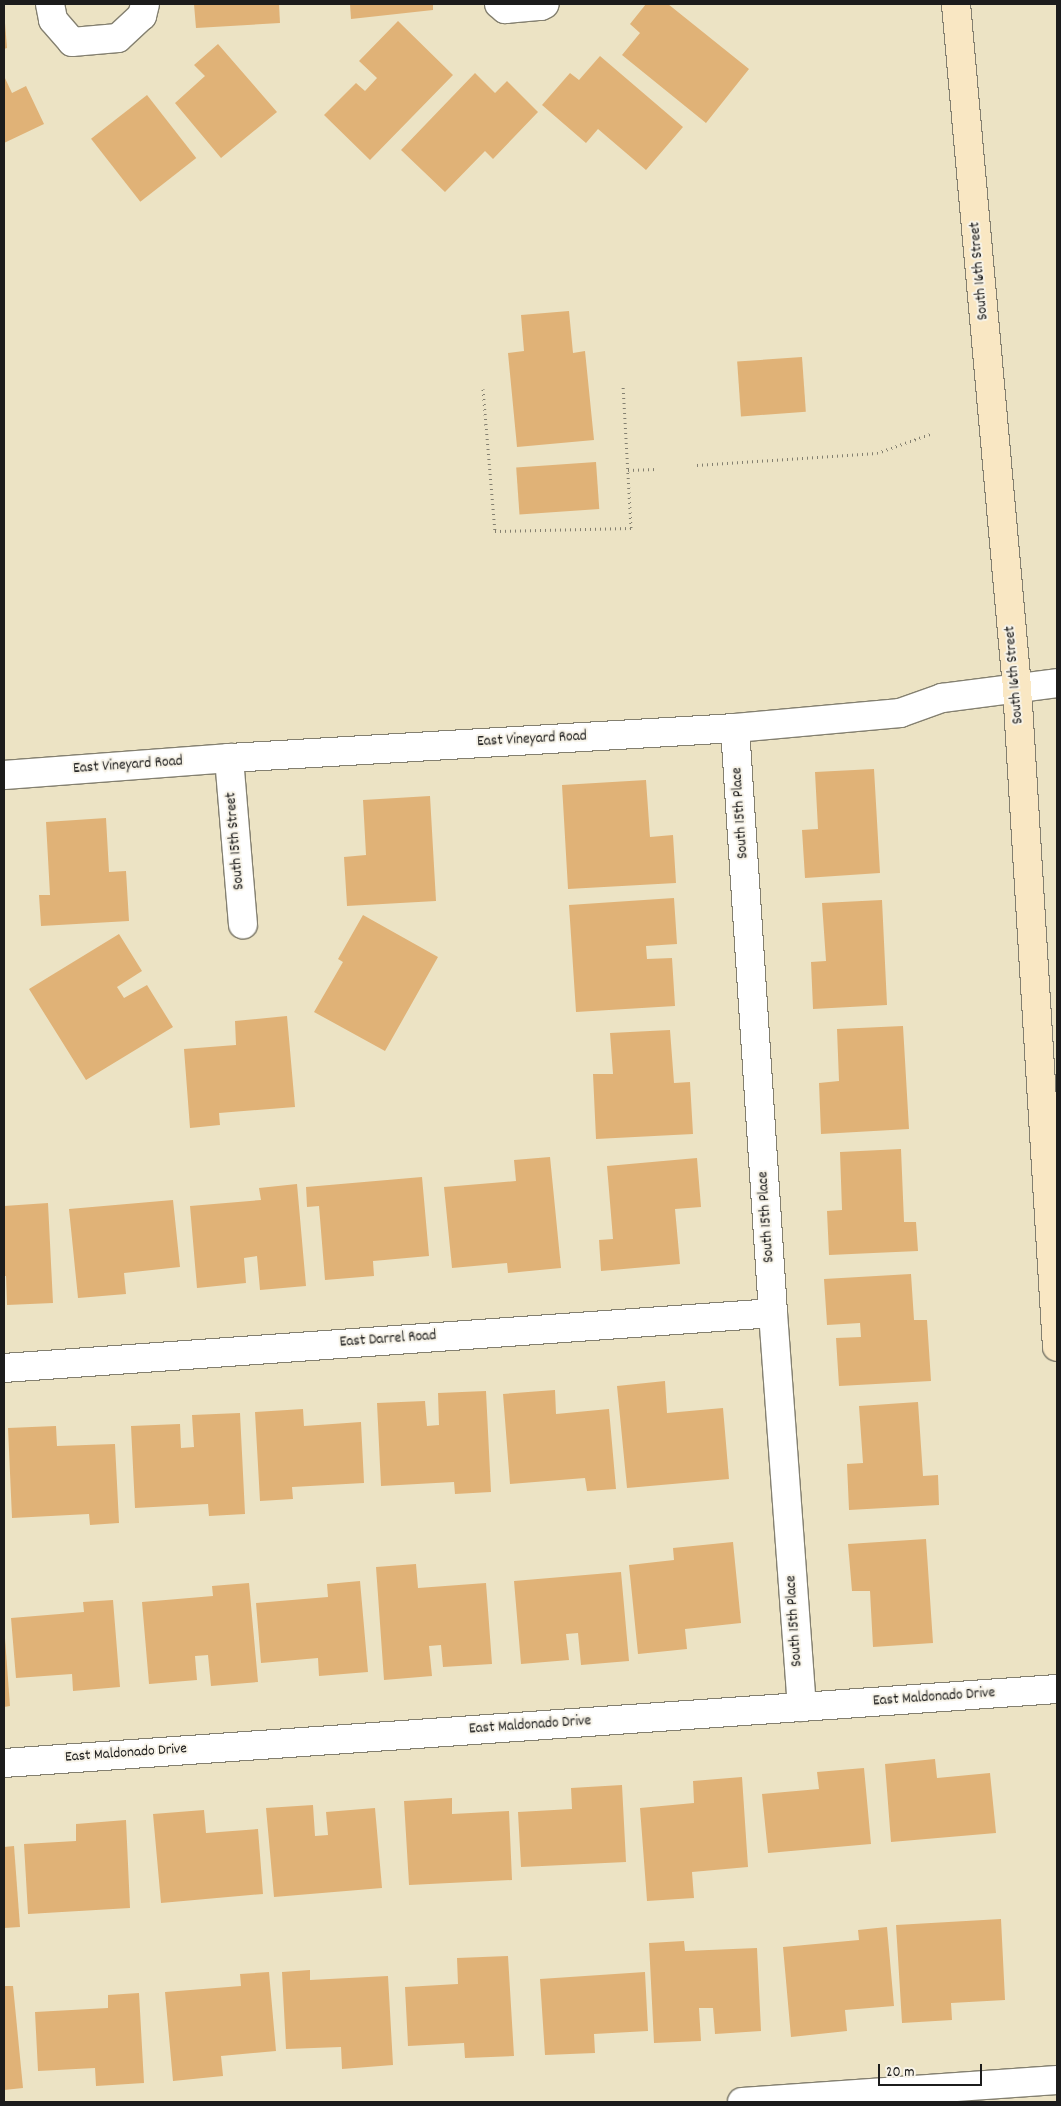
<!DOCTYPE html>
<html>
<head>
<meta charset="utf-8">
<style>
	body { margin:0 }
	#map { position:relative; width:1061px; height:2106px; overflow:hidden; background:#ece3c4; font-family:Dekko,sans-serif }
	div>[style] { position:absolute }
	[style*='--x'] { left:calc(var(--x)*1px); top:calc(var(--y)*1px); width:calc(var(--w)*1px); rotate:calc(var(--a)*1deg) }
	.building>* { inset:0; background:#e0b277; transform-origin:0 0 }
	.path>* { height:3px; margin-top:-1.5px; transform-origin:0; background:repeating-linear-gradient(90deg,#848070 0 1px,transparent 0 5px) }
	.roads { filter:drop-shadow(1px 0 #848070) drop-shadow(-1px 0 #848070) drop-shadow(0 1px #848070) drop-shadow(0 -1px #848070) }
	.minor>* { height:28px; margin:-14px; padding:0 14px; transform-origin:14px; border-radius:14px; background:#fff }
	.secondary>* { height:28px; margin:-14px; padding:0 14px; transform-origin:14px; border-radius:14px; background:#f9e7c3 }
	span { translate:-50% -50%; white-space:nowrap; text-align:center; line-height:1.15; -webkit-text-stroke:4px #f7f3e8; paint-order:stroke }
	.street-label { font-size:15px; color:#1c1c1c }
	.frame { position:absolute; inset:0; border:5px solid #1c1c1c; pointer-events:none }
	.scale { position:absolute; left:878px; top:2064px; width:104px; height:22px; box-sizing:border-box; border:2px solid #1c1c1c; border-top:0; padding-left:6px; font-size:15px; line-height:18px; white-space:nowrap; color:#1c1c1c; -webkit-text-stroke:4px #f7f3e8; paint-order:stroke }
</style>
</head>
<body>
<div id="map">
	<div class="building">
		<div style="clip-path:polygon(194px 4px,279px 4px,280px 23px,196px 28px)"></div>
		<div style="clip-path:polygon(350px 4px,433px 4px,433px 10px,351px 19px)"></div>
		<div style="clip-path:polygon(646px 4px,668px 4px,749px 69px,706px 123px,622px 55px,640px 33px,630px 24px)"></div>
		<div style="clip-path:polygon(398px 21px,453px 75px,370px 160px,324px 115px,356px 83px,365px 91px,377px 78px,359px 61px)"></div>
		<div style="clip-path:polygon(4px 23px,5px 23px,7px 48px,4px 49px)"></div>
		<div style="clip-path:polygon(218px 44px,277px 112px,221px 158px,175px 103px,205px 76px,194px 65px)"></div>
		<div style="clip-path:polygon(600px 56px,683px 127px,646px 170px,598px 129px,586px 143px,542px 105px,570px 73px,579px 80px)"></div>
		<div style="clip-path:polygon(475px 73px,495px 93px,507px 81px,538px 112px,493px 159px,485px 151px,445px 192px,401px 150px)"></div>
		<div style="clip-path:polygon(4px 76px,12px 93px,26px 86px,44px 124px,4px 143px)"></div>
		<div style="left:147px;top:95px;width:80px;height:71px;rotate:52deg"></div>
		<div style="clip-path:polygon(569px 311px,573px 353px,585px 351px,594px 440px,517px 447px,508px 353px,524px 351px,521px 315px)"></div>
		<div style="left:802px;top:357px;width:55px;height:65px;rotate:86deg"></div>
		<div style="left:596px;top:462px;width:47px;height:80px;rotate:86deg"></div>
		<div style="clip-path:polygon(874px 769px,880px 873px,805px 878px,802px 830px,818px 829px,815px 772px)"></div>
		<div style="clip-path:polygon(646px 780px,650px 837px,673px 835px,676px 883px,568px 889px,562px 785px)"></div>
		<div style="clip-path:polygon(430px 796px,436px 901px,347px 906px,344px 857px,366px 855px,363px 800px)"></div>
		<div style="clip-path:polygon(106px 818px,109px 872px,126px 871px,129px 921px,41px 926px,39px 895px,50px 895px,46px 822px)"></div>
		<div style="clip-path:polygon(674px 898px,677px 944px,646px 946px,647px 959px,672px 958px,675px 1006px,576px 1012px,569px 905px)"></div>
		<div style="clip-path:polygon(882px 900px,887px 1005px,813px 1009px,811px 962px,826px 961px,822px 903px)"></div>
		<div style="clip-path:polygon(363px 915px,438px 957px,385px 1051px,314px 1012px,343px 962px,338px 959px)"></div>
		<div style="clip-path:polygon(119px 934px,142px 971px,117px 987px,124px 998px,147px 985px,173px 1027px,86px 1080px,29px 989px)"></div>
		<div style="clip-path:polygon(287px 1016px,295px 1107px,219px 1113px,220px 1125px,190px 1128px,184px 1049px,236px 1045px,235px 1021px)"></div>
		<div style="clip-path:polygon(903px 1026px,909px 1129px,821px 1134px,819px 1083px,839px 1081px,837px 1029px)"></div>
		<div style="clip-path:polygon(670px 1030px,674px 1083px,690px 1082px,693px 1134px,596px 1139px,593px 1074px,613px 1074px,610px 1033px)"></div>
		<div style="clip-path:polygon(901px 1149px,904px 1222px,916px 1222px,918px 1251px,829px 1255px,827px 1211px,842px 1210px,840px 1152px)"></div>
		<div style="clip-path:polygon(550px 1157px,561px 1268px,508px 1273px,507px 1263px,452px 1268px,444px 1187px,516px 1181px,514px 1160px)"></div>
		<div style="clip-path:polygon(697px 1158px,701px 1207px,675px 1209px,680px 1264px,601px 1271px,599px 1240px,613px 1239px,607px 1166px)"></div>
		<div style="clip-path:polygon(422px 1177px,429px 1256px,373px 1261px,374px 1276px,325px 1280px,319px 1206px,307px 1207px,306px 1187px)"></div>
		<div style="clip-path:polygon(297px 1184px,306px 1286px,260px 1290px,257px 1256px,244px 1258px,246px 1283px,197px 1288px,190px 1206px,261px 1200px,259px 1188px)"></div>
		<div style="clip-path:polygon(173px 1200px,180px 1267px,124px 1273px,126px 1294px,78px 1298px,69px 1209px)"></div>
		<div style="clip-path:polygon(48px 1203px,53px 1303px,7px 1305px,6px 1276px,4px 1276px,4px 1206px)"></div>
		<div style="clip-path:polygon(911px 1274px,914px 1320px,927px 1320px,931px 1381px,839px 1386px,836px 1338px,861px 1337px,860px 1323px,827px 1325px,824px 1279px)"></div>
		<div style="clip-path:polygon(665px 1381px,667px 1413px,723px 1408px,729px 1479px,627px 1488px,617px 1386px)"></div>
		<div style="clip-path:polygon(555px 1390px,556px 1414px,609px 1409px,616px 1489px,587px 1491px,585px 1478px,510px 1484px,503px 1394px)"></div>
		<div style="clip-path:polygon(486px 1391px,491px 1492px,455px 1494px,454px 1482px,381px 1486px,377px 1403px,425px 1401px,427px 1426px,439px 1425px,438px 1393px)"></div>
		<div style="clip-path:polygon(918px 1402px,923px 1476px,938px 1475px,939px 1505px,849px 1510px,847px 1464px,863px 1463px,859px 1406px)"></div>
		<div style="clip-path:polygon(303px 1409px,304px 1426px,361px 1422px,364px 1483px,292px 1487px,293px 1499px,260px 1501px,255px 1412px)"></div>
		<div style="clip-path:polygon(240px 1413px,245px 1514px,209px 1516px,208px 1504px,135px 1508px,131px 1426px,180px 1424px,181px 1448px,194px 1447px,192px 1415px)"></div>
		<div style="clip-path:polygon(56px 1426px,57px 1446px,115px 1444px,119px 1523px,90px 1525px,89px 1514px,12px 1518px,8px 1428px)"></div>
		<div style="clip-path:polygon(926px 1539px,933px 1643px,873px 1647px,870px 1591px,852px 1591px,848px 1544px)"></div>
		<div style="clip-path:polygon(733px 1542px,741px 1623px,685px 1629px,687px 1649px,638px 1654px,629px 1565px,674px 1560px,673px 1548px)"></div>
		<div style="clip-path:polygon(416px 1564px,418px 1588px,486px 1583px,492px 1664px,443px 1667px,441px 1645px,429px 1646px,432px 1676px,384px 1680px,376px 1567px)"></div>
		<div style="clip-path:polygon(621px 1572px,629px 1661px,581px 1665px,578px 1633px,566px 1634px,569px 1660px,521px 1664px,514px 1581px)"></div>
		<div style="clip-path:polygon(360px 1581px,368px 1672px,319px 1676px,318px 1658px,261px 1663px,256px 1603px,328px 1597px,327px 1584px)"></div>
		<div style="clip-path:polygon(249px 1583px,258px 1682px,211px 1686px,208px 1655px,195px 1656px,197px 1680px,149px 1684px,142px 1602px,213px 1596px,212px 1586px)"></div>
		<div style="clip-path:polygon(113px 1600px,120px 1687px,73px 1691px,72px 1674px,16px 1678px,11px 1618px,84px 1612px,83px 1602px)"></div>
		<div style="clip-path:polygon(4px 1625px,10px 1706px,4px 1707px)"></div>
		<div style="clip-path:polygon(935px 1759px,937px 1778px,990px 1773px,996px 1833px,891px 1842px,885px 1764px)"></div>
		<div style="clip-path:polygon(864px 1768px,871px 1844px,768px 1853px,762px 1794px,819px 1789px,817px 1772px)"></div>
		<div style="clip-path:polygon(742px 1777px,748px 1867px,692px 1872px,694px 1898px,647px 1901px,640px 1808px,694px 1803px,693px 1781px)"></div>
		<div style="clip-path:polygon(622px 1785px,626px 1862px,521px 1867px,518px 1812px,572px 1809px,571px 1788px)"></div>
		<div style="clip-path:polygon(452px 1798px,452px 1814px,509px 1811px,512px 1880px,409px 1885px,404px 1801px)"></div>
		<div style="clip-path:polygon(313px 1805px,315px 1836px,328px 1835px,326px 1812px,375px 1808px,382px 1888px,274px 1897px,266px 1808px)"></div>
		<div style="clip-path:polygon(204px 1810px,206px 1833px,258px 1829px,263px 1894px,161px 1903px,153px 1814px)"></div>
		<div style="clip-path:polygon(126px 1820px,130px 1908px,28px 1914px,24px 1844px,76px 1841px,76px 1824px)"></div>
		<div style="clip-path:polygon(14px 1846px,20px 1927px,4px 1928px,4px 1847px)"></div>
		<div style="clip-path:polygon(1001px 1919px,1005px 2000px,951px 2003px,952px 2020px,902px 2023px,896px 1925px)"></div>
		<div style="clip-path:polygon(887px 1927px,894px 2006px,845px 2010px,847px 2031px,791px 2037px,783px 1947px,859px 1940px,858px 1930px)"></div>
		<div style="clip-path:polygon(684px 1941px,685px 1951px,757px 1948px,761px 2031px,715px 2034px,713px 2008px,699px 2008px,701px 2041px,654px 2043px,649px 1943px)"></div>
		<div style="clip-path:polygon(508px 1956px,514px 2056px,465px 2058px,464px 2043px,408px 2046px,405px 1987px,458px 1984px,457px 1958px)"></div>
		<div style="clip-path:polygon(310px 1970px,310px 1980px,388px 1976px,393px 2065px,342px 2069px,341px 2047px,286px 2049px,282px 1972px)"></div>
		<div style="clip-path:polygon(269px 1972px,276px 2051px,221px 2056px,223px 2076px,173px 2081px,165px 1992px,241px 1986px,240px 1974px)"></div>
		<div style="clip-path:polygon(645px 1972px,648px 2031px,594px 2034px,595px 2053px,545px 2055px,540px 1979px)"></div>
		<div style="clip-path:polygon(4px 1986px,13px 1986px,23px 2088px,4px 2090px)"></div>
		<div style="clip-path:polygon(139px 1993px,144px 2083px,96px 2086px,95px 2068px,38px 2071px,35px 2012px,108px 2008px,108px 1995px)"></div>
	</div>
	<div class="path">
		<div style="--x:483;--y:389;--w:143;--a:85.2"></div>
		<div style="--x:495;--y:531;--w:136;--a:-1.3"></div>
		<div style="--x:631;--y:528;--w:142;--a:-93.2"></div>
		<div style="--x:697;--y:465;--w:180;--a:-3.8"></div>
		<div style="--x:877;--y:453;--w:59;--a:-19.7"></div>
		<div style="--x:628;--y:470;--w:28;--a:-2"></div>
	</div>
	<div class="roads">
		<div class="minor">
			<div style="--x:50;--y:4;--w:16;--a:79"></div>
			<div style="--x:53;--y:20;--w:29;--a:49"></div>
			<div style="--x:72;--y:42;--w:46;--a:-5"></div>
			<div style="--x:118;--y:38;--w:33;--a:-43"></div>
			<div style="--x:142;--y:16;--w:12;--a:-76"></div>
			<div style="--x:499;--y:4;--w:8;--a:40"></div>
			<div style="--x:505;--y:9;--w:36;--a:-5"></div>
			<div style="--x:541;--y:6;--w:4;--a:-27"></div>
			<div style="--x:735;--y:728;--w:586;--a:86.28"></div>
			<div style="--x:773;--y:1313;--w:395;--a:85.8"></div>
			<div style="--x:229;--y:758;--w:167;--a:85.2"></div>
			<div style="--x:4;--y:775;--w:226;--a:-4.3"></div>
			<div style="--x:229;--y:758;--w:507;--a:-3.39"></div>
			<div style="--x:735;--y:728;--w:166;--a:-5.2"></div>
			<div style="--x:900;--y:713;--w:45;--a:-19.7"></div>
			<div style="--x:942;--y:698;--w:116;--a:-7.4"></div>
			<div style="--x:4;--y:1368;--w:771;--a:-4.09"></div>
			<div style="--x:4;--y:1763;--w:1056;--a:-4.02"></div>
			<div style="--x:742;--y:2102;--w:316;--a:-4"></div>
		</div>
		<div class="secondary">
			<div style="--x:956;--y:4;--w:687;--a:84.9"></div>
			<div style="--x:1017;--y:688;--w:660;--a:86.53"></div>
		</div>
	</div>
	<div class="street-label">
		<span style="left:980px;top:271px;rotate:-95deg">South 16th Street</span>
		<span style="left:1015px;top:675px;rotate:-95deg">South 16th Street</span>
		<span style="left:532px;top:740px;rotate:-3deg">East Vineyard Road</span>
		<span style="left:128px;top:766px;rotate:-4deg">East Vineyard Road</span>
		<span style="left:741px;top:813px;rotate:-94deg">South 15th Place</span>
		<span style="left:236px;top:841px;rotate:-95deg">South 15th Street</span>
		<span style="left:767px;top:1217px;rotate:-94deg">South 15th Place</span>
		<span style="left:388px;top:1340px;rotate:-4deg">East Darrel Road</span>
		<span style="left:795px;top:1621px;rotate:-94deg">South 15th Place</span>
		<span style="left:934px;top:1698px;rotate:-4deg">East Maldonado Drive</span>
		<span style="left:530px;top:1726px;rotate:-4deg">East Maldonado Drive</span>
		<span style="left:126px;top:1754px;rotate:-4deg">East Maldonado Drive</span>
	</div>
	<div class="frame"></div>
	<div class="scale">20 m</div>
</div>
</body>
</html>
